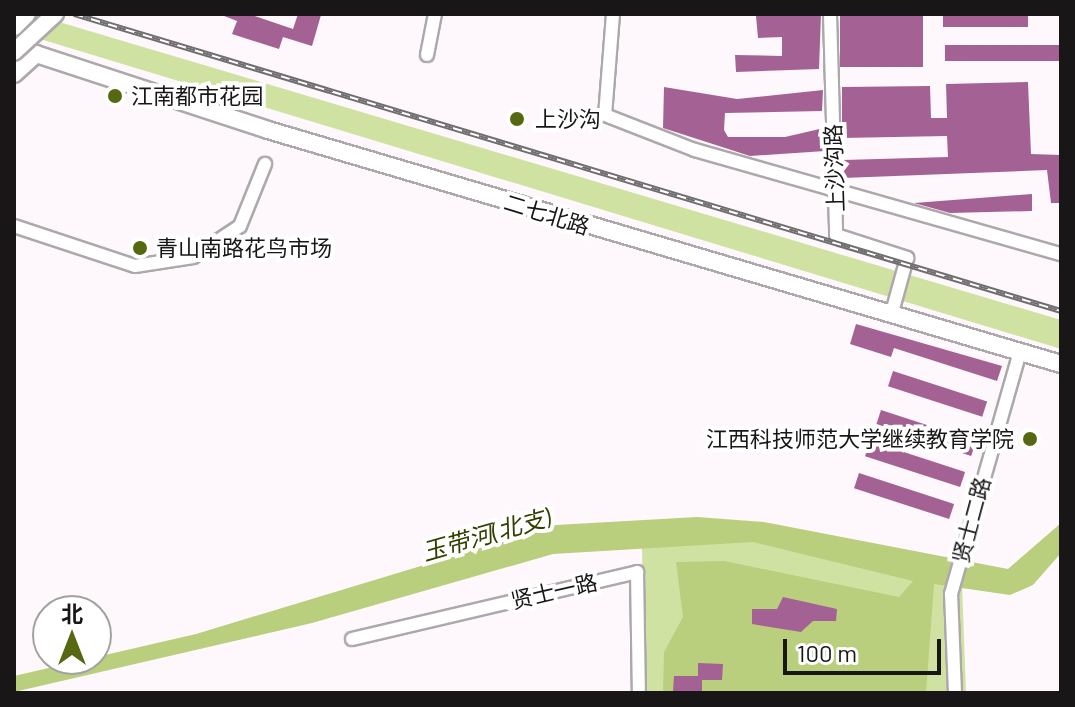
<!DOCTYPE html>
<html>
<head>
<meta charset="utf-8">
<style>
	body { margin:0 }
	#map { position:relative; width:1075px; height:707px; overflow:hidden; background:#fef8fc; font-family:Barlow,"Noto Sans SC",sans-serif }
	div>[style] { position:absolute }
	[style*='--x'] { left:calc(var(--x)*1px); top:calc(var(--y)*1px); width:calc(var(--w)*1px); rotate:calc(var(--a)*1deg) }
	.green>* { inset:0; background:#d0e2a1 }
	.water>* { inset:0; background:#b9cf7d }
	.building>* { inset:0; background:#a46294; transform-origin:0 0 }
	.roads { filter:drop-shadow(2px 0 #ada8ac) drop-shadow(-2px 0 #ada8ac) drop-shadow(0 2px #ada8ac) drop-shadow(0 -2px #ada8ac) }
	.minor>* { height:12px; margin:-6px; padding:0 6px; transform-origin:6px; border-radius:6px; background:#fff }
	.major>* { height:16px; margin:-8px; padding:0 8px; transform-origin:8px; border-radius:8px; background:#fff }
	.rail>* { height:6px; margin-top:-3px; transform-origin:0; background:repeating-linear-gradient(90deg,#fff 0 9px,#706d6f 0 18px); box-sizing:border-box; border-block:2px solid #706d6f }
	.bridges { filter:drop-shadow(2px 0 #ada8ac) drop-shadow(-2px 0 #ada8ac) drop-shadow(0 2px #ada8ac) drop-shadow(0 -2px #ada8ac) }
	.major-bridge>* { height:16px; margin:-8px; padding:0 8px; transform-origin:8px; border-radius:8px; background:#fff }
	.dots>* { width:22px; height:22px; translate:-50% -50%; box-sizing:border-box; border:4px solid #fff; border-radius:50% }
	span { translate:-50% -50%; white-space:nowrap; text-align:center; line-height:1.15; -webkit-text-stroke:8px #fff; paint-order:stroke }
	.poi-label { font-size:22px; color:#181617 }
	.left { translate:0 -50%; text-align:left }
	.right { translate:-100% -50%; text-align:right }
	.street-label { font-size:22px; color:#181617 }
	.water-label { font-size:24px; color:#333f00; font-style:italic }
	.frame { position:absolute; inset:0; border:16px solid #181617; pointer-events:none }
	.north { position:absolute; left:32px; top:595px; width:80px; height:80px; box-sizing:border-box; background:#fff; border:2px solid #a3a2a2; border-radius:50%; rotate:0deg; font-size:22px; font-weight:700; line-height:32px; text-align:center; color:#181617 }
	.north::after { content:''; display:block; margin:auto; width:28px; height:36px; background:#576813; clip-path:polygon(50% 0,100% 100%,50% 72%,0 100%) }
	.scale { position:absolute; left:783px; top:639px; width:158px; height:36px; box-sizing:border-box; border:4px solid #181617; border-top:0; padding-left:10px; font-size:24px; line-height:28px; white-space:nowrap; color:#181617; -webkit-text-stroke:6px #fff; paint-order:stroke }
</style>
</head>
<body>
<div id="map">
	<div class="green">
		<div style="clip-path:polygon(59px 22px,1061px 320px,1061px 349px,40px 39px)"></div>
		<div style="clip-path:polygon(754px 540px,962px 584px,966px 693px,644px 693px,642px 544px)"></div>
	</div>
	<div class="water">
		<div style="clip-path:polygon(697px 517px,764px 522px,1008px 569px,1061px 523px,1061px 553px,1033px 585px,1010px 595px,934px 584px,926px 693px,663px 693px,664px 652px,683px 617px,676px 562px,724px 561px,899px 597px,913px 581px,753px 542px,553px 554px,312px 623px,14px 692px,14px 676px,196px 634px,556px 525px)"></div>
	</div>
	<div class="building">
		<div style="clip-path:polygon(219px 14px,249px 14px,293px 29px,298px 14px,321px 15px,312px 46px,283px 37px,279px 49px,232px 34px,237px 21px)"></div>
		<div style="clip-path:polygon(821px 14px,819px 69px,736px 72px,735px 55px,782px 56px,782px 37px,758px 38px,756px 16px)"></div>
		<div style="left:840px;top:14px;width:83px;height:53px"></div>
		<div style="left:943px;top:14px;width:85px;height:13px"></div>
		<div style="left:1061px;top:45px;width:16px;height:116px;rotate:90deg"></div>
		<div style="clip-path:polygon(1028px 82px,1031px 154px,1061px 155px,1061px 203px,1051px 203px,1047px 170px,843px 178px,843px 160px,948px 157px,947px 136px,842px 138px,842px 87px,930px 86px,931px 118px,947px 118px,946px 84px)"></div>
		<div style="clip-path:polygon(664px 87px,737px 99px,823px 90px,822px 111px,725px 113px,724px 130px,728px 137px,785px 137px,824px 128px,825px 151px,750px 156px,663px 128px)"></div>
		<div style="clip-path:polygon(1032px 194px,1032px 211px,950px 213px,914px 203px)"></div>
		<div style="clip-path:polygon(856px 324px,1002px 366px,997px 381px,894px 348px,891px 357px,850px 344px)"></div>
		<div style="left:893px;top:371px;width:99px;height:16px;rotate:18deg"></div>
		<div style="left:881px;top:410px;width:100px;height:16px;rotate:18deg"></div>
		<div style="left:870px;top:441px;width:100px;height:16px;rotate:18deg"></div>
		<div style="left:859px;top:473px;width:100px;height:16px;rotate:18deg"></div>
		<div style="clip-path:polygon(783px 597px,837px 609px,836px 621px,813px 621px,801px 632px,752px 624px,752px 609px,777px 609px)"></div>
		<div style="clip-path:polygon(698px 663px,723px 664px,722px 680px,702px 680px,702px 692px,673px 691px,674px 676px,698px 676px)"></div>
	</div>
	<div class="roads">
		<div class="minor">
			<div style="--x:613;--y:14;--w:101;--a:94.5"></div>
			<div style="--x:605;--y:115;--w:97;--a:21.3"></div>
			<div style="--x:695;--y:150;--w:380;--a:15.9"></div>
			<div style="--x:830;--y:14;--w:221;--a:88.4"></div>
			<div style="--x:836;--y:235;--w:75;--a:17.9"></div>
			<div style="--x:907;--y:258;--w:60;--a:105.4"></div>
			<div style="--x:427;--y:55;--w:42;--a:-79"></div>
			<div style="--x:14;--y:226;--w:127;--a:18.3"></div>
			<div style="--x:135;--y:266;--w:59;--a:-8.8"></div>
			<div style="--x:193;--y:257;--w:56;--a:-33.4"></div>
			<div style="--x:240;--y:226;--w:67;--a:-68"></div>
			<div style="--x:352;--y:639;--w:293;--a:-13.2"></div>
			<div style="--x:637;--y:572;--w:121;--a:89.1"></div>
			<div style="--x:955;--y:693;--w:99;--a:-92.3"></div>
			<div style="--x:951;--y:594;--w:253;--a:-74.1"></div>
		</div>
		<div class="major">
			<div style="--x:36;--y:54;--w:244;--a:18.1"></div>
			<div style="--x:268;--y:130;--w:827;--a:16.44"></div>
			<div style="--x:14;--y:74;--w:30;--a:-42"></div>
			<div style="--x:36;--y:54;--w:9;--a:-162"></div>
		</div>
	</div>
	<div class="rail">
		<div style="--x:74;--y:14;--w:1031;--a:16.75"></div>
	</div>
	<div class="bridges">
		<div class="major-bridge">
			<div style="--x:14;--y:27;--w:18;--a:-45"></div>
			<div style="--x:14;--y:52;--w:56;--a:-42.8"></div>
		</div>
	</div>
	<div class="dots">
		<div style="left:115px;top:96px;background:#576813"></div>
		<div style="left:517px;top:119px;background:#576813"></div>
		<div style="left:140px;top:248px;background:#576813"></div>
		<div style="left:1030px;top:439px;background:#576813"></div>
	</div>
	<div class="poi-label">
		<span class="left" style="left:131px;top:96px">江南都市花园</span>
		<span class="left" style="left:535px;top:119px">上沙沟</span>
		<span class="left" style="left:156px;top:248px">青山南路花鸟市场</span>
		<span class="right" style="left:1014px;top:439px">江西科技师范大学继续教育学院</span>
	</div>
	<div class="street-label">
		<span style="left:834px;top:168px;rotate:-92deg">上沙沟路</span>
		<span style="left:547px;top:214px;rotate:17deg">二七北路</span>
		<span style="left:971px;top:520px;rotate:-75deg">贤士二路</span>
		<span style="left:554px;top:591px;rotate:-13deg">贤士一路</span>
	</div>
	<div class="water-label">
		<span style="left:486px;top:534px;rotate:-16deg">玉带河(北支)</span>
	</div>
	<div class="frame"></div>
	<div class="north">北</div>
	<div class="scale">100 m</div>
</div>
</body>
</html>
